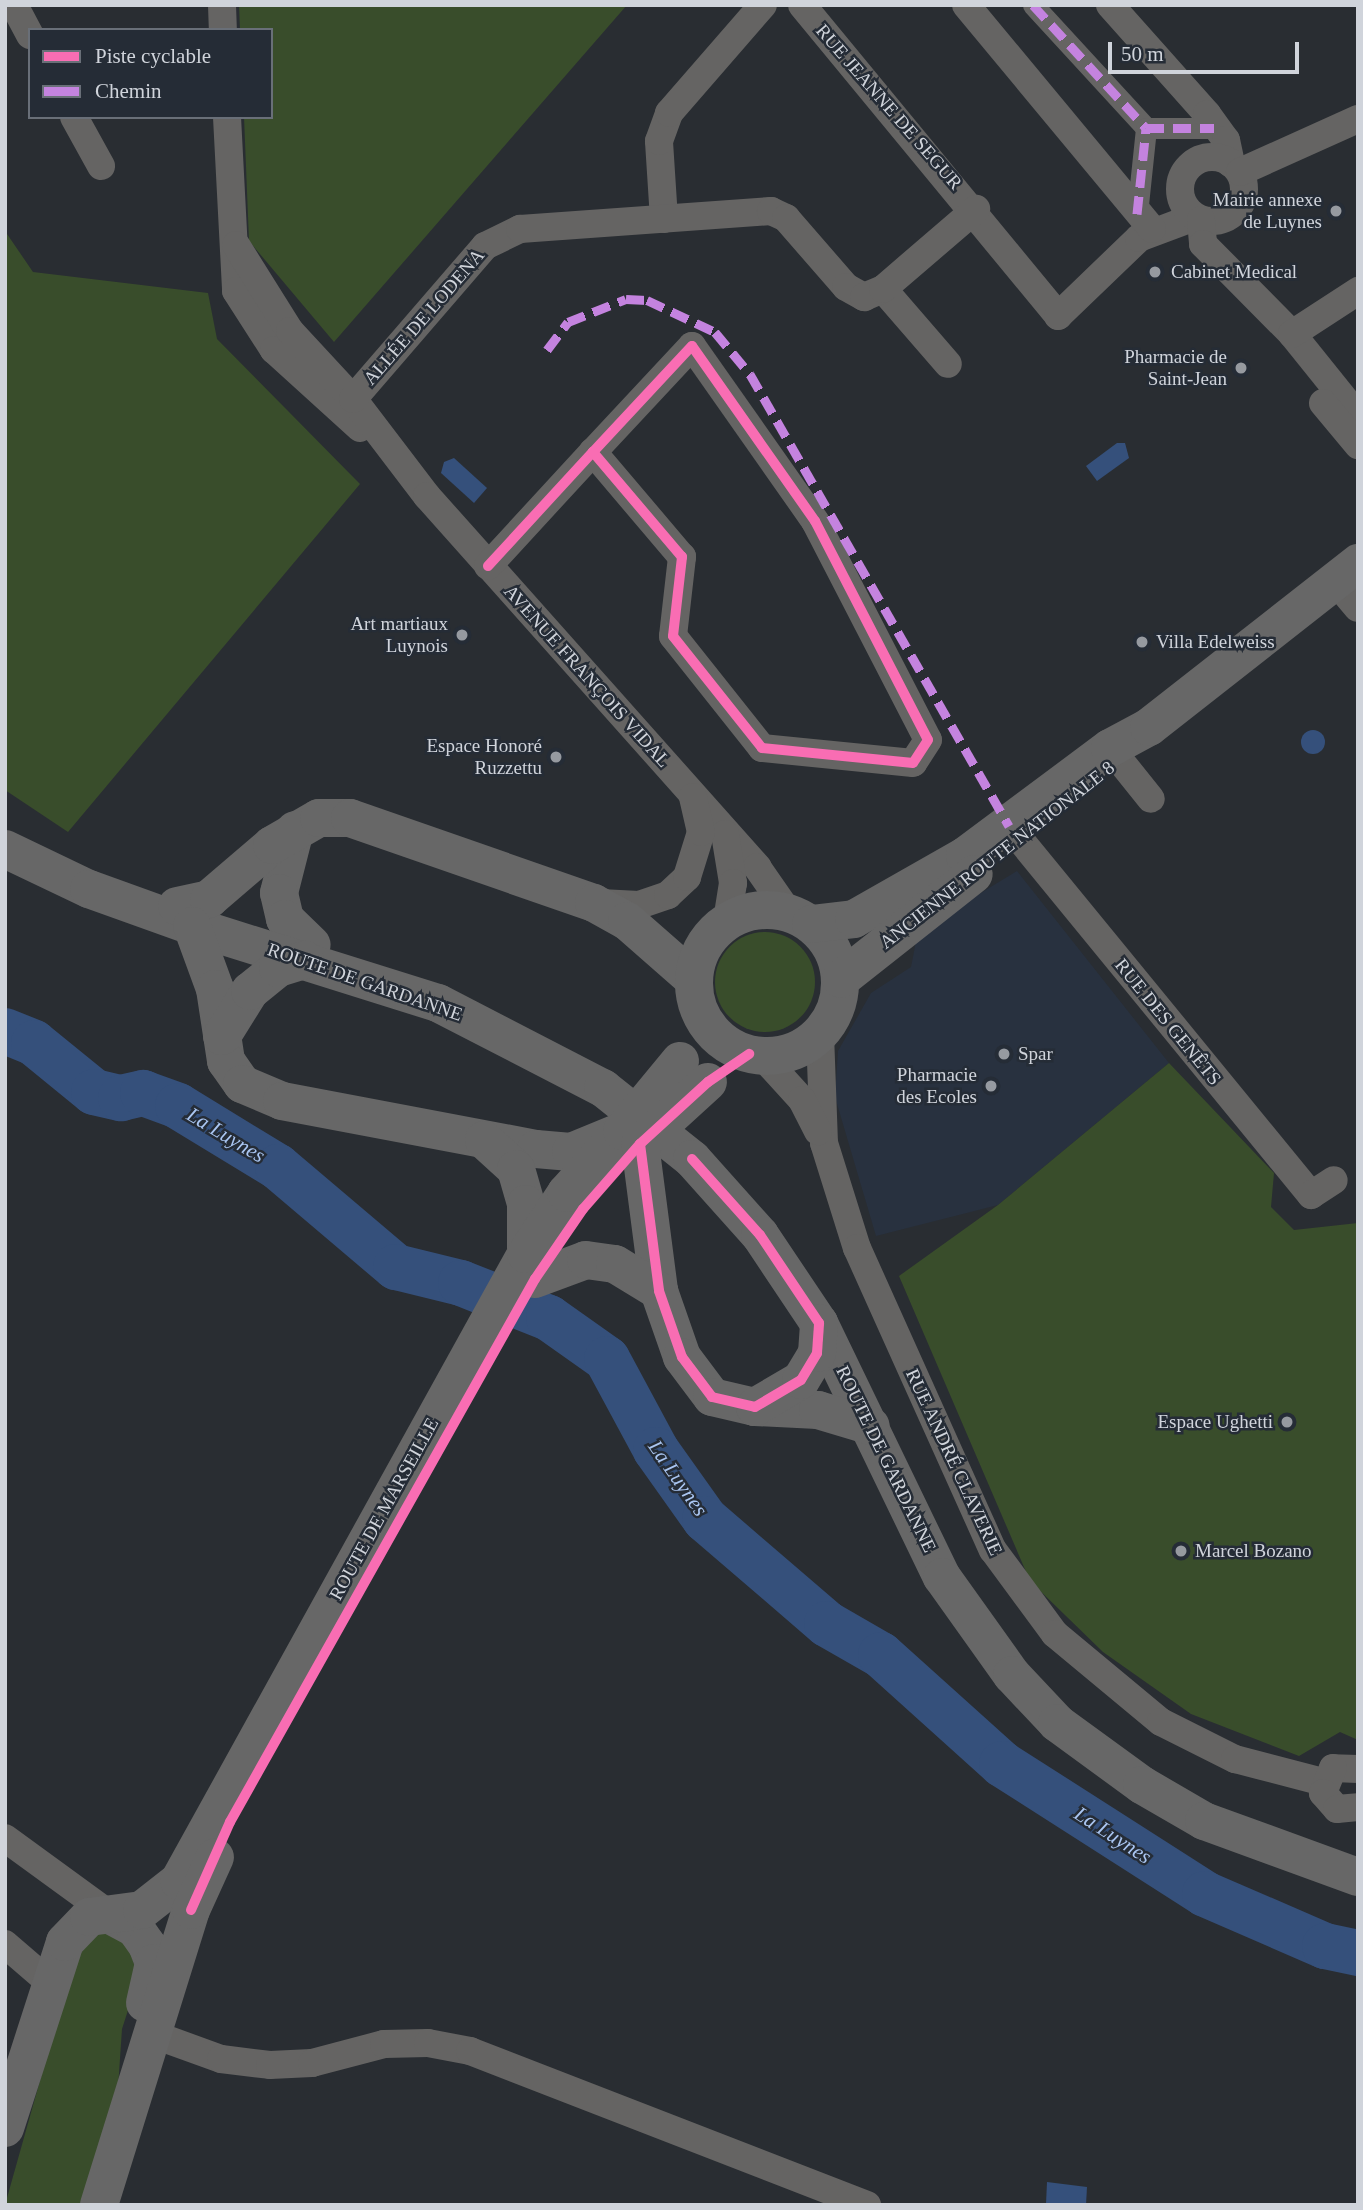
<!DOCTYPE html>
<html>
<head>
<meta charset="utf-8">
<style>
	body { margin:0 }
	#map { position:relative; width:1363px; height:2210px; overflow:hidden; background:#292d32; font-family:Georgia,serif }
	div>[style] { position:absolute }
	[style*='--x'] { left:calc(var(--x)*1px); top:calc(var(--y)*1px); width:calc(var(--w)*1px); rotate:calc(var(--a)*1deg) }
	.built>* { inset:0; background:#28313f }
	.green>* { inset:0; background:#394d2b }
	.round { border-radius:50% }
	.water>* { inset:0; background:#35507b }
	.river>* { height:46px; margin:-23px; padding:0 23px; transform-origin:23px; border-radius:23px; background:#35507b }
	.pedestrian>* { height:21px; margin:-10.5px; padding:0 10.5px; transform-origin:10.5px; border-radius:10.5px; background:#656463 }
	.minor>* { height:28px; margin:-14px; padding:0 14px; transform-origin:14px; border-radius:14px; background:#656463 }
	.minor>.ring { margin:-14px; padding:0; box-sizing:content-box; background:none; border:28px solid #656463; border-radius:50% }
	.secondary>* { height:38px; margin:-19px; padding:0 19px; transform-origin:19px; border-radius:19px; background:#676767 }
	.secondary>.ring { margin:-19px; padding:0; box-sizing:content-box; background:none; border:38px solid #676767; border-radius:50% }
	.secondary-bridge>* { height:38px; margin:-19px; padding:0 19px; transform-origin:19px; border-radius:19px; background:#676767 }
	.quiet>* { height:9px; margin-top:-4.5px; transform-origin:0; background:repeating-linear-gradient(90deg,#c483df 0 18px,transparent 0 27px) }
	.cycleway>* { height:10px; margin:-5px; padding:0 5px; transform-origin:5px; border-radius:5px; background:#f96db3 }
	.dots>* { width:19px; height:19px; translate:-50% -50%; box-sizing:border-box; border:4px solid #252c36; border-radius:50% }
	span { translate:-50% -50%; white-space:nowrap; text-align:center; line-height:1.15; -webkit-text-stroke:5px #252c36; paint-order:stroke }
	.street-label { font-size:19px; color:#d0d4db }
	.poi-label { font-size:19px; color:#d0d4db }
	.right { translate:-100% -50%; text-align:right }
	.left { translate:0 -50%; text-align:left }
	.water-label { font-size:21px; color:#aac6f2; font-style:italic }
	.frame { position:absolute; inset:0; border:7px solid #d0d4db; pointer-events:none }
	.legend { position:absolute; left:28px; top:28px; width:245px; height:91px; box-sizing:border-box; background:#252c36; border:2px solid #696f78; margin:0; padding:9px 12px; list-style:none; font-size:21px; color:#d0d4db }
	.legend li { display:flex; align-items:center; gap:14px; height:35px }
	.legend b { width:35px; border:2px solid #696f78 }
	.scale { position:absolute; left:1108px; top:42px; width:191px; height:32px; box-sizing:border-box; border:4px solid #d0d4db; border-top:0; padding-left:9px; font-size:21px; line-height:24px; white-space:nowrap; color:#d0d4db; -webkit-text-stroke:5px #252c36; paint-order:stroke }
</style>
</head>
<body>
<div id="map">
	<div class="built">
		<div style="clip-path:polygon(1017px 871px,1169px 1063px,998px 1205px,876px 1236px,835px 1097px,838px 1051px,871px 993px,911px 967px,918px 931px)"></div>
	</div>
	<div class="green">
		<div style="clip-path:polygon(239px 5px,627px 5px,334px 342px,249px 241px,244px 117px,271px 117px,271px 30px,240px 30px)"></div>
		<div style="clip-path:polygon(5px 231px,33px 272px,208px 293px,217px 339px,360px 484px,68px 832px,5px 790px)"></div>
		<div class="round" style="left:715px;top:932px;width:100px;height:100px"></div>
		<div style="clip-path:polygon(1169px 1063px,1274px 1173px,1271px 1207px,1294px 1230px,1358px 1223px,1358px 1740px,1340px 1732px,1299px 1756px,1191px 1714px,1103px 1652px,1030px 1581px,899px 1276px,998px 1205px)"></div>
		<div style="clip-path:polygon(103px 1929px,129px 1945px,138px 1979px,122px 2029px,118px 2088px,81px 2205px,5px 2205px,79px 1942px)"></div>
	</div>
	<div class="water">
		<div style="clip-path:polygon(1117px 443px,1125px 443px,1129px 458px,1097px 481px,1086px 466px)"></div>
		<div style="clip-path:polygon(454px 458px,487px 488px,474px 503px,441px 473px,444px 462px)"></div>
		<div class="round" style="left:1301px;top:730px;width:24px;height:24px"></div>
		<div style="clip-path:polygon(1047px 2182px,1087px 2187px,1086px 2205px,1046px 2204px)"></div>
	</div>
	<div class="river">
		<div style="--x:5;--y:1031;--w:31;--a:22"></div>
		<div style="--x:34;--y:1043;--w:77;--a:39.2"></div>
		<div style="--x:94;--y:1092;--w:28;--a:13"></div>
		<div style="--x:121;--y:1098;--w:23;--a:-13"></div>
		<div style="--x:143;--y:1093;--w:37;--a:20"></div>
		<div style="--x:178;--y:1106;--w:117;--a:31.4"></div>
		<div style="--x:278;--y:1167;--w:155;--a:40.3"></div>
		<div style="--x:396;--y:1267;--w:67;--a:13.8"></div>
		<div style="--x:461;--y:1283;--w:95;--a:21.7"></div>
		<div style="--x:549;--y:1318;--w:71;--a:35.3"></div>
		<div style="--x:607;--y:1359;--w:103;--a:61.7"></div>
		<div style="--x:656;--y:1450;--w:85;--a:54.6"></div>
		<div style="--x:705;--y:1519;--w:161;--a:40.7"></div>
		<div style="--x:827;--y:1624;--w:62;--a:29.9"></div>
		<div style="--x:881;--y:1655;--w:163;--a:42"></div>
		<div style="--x:1002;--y:1764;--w:241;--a:32.6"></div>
		<div style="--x:1205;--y:1894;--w:131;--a:23.4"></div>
		<div style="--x:1325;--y:1946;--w:34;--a:12"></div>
	</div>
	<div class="pedestrian">
		<div style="--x:1033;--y:5;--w:167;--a:47.4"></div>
		<div style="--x:1146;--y:128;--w:68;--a:0"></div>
		<div style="--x:1137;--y:214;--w:86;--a:-84"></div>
	</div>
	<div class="minor">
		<div style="--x:14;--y:5;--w:34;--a:62"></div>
		<div style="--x:222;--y:5;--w:25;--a:88"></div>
		<div style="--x:802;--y:5;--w:403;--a:50.5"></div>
		<div style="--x:1058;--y:316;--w:112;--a:-43.9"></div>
		<div style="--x:1139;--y:238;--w:60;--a:-20.6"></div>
		<div style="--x:966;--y:5;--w:291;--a:50.3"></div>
		<div style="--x:1110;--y:5;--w:146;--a:48.3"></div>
		<div style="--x:1207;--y:114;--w:32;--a:54"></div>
		<div style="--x:1226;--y:140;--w:24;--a:78"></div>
		<div style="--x:74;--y:117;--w:56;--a:61.1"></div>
		<div style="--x:227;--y:117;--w:174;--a:87"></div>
		<div style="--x:236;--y:291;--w:70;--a:57.2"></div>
		<div style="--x:274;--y:350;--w:116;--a:42.2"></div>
		<div class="ring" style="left:1180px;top:157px;width:36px;height:36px"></div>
		<div style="--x:1240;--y:172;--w:129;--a:-24.2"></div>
		<div style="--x:664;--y:219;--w:78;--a:-93.7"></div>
		<div style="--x:659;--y:141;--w:30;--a:-70"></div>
		<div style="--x:669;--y:113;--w:143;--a:-49"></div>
		<div style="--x:1201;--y:220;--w:24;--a:85"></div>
		<div style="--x:1203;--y:244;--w:127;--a:45.3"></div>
		<div style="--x:1292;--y:334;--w:105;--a:51.2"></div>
		<div style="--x:236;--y:245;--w:102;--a:57.9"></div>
		<div style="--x:290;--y:331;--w:93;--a:47.2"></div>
		<div style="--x:353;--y:399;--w:122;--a:52.7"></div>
		<div style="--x:427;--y:496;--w:497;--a:48.3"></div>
		<div style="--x:757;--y:867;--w:56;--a:55.2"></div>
		<div style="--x:883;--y:289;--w:99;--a:49.1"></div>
		<div style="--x:1292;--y:334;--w:79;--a:-33.1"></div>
		<div style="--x:353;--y:399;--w:202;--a:-49.2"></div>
		<div style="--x:485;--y:246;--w:39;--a:-26"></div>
		<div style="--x:520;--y:229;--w:252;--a:-4.1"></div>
		<div style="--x:771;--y:211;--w:17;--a:25"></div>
		<div style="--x:786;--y:218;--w:91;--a:49"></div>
		<div style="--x:846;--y:287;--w:21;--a:29"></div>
		<div style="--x:864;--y:297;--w:21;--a:-23"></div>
		<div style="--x:883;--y:289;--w:123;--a:-40.7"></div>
		<div style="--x:1323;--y:403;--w:55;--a:50.2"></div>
		<div style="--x:488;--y:566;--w:155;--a:-47.4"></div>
		<div style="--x:593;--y:452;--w:145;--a:-47"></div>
		<div style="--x:692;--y:346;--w:214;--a:54.9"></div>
		<div style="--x:815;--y:521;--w:246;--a:62.7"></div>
		<div style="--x:928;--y:740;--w:27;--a:123"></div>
		<div style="--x:913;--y:763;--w:152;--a:-174.3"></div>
		<div style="--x:762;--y:748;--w:143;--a:-128.5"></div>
		<div style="--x:673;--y:636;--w:80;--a:-83.5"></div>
		<div style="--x:682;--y:557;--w:138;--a:-130.3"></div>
		<div style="--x:1335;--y:581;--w:35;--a:50"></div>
		<div style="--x:1110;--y:748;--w:65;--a:51.2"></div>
		<div style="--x:1009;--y:826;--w:477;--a:50.7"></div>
		<div style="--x:1311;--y:1195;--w:27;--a:-33"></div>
		<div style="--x:725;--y:834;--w:50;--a:80.7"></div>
		<div style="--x:733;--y:883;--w:38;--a:99"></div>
		<div style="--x:600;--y:903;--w:39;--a:3"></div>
		<div style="--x:639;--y:905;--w:31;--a:-19"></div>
		<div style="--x:668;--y:895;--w:26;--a:-43"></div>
		<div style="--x:687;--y:877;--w:47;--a:-72.7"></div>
		<div style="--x:701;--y:832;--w:36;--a:-103"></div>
		<div style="--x:820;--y:1034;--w:109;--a:87.9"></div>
		<div style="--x:824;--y:1143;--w:110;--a:72.6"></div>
		<div style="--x:857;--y:1248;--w:331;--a:65.8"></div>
		<div style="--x:993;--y:1550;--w:104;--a:53.6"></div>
		<div style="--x:1055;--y:1634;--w:138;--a:39.7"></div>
		<div style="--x:1161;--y:1722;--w:83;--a:26.6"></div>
		<div style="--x:1235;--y:1759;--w:91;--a:14.6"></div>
		<div style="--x:762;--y:1056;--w:59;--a:47.7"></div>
		<div style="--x:802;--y:1100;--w:35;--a:63"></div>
		<div style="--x:1358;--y:1769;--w:25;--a:-178"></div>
		<div style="--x:1333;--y:1768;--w:27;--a:112"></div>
		<div style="--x:1323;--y:1793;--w:21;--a:49"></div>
		<div style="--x:1337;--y:1809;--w:21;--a:-5"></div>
		<div style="--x:5;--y:1838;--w:132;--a:36.1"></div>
		<div style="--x:5;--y:1944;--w:58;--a:40.8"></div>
		<div style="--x:152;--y:2034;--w:73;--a:19.9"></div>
		<div style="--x:221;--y:2059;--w:49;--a:7"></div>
		<div style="--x:270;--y:2065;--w:42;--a:-2.7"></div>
		<div style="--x:312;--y:2063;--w:74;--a:-14.8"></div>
		<div style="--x:384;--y:2044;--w:44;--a:-1.3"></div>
		<div style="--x:428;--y:2043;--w:43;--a:10.8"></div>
		<div style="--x:470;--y:2051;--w:426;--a:21.2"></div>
	</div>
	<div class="secondary">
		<div style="--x:295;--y:830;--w:65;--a:104.3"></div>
		<div style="--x:279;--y:893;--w:27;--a:77"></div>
		<div style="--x:285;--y:919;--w:37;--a:44"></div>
		<div style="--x:5;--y:849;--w:93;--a:25.5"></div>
		<div style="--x:89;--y:889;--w:109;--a:19.8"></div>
		<div style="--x:192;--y:926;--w:258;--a:17.4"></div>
		<div style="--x:438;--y:1003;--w:186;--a:27.3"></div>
		<div style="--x:603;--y:1088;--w:114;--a:38.6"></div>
		<div style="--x:692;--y:1159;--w:102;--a:48.2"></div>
		<div style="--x:760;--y:1235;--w:106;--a:56.2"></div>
		<div style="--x:819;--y:1323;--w:282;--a:64.2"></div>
		<div style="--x:942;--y:1577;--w:120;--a:54.5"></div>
		<div style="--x:1012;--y:1675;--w:66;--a:46.8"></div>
		<div style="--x:1057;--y:1723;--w:105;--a:36.1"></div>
		<div style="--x:1142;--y:1785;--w:72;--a:30.1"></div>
		<div style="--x:1204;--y:1821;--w:164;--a:20"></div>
		<div style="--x:177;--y:906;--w:33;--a:-12"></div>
		<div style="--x:209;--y:899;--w:83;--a:-40.6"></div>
		<div style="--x:272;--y:845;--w:54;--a:-29.9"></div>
		<div style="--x:319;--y:818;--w:31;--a:0"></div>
		<div style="--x:350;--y:818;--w:258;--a:19.2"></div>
		<div style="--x:594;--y:903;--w:38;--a:29"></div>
		<div style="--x:627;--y:921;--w:88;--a:41.3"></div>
		<div class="ring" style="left:694px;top:910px;width:108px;height:108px"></div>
		<div style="--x:811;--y:924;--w:43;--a:-6.6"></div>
		<div style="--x:854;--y:919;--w:128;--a:-29.6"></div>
		<div style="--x:965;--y:856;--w:181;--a:-36.7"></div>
		<div style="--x:1110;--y:748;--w:44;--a:-28.3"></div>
		<div style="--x:1149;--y:727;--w:266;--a:-38.1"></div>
		<div style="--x:192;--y:926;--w:67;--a:69.9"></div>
		<div style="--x:215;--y:989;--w:73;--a:81.3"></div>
		<div style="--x:226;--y:1061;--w:28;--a:55"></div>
		<div style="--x:242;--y:1084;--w:43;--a:23"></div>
		<div style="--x:282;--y:1101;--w:258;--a:10.7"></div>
		<div style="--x:536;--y:1149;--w:35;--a:5"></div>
		<div style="--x:571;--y:1152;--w:50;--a:-22.4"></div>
		<div style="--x:841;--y:979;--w:169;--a:-38.3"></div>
		<div style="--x:222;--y:1036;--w:53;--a:-58.1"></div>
		<div style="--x:250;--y:991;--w:36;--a:-39"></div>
		<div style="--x:278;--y:968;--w:28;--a:-17"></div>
		<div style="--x:484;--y:1140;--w:43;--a:42.2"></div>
		<div style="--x:516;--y:1169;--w:36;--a:74"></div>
		<div style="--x:526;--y:1204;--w:50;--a:90"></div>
		<div style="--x:640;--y:1144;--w:148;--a:82.6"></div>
		<div style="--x:659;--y:1291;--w:70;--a:70.8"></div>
		<div style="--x:682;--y:1357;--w:50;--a:53.1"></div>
		<div style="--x:712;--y:1397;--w:44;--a:13.1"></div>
		<div style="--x:755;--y:1407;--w:63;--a:2.7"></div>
		<div style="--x:818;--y:1410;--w:55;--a:16.8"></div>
		<div style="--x:535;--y:1279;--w:54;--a:-20.4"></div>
		<div style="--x:586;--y:1260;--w:29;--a:8"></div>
		<div style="--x:615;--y:1264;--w:52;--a:31.5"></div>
		<div style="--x:755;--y:1407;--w:53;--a:-30.4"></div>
		<div style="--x:801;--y:1380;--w:31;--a:-59"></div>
		<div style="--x:817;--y:1353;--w:30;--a:-86"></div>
		<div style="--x:112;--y:1916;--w:26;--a:28"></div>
		<div style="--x:135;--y:1928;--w:21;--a:55"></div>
		<div style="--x:147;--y:1945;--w:19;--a:69"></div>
		<div style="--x:154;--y:1963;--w:41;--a:102.7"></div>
		<div style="--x:5;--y:2128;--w:195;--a:-72.1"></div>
		<div style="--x:65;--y:1942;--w:35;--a:-46"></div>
		<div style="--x:89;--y:1917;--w:53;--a:-7.5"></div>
		<div style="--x:142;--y:1910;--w:47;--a:-38.1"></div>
		<div style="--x:179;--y:1881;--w:717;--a:-61.04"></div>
		<div style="--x:526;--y:1254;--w:73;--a:-56.7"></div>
		<div style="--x:566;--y:1193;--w:84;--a:-47.9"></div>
		<div style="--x:99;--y:2205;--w:309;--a:-72.7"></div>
		<div style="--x:191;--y:1910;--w:58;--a:-65.6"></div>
	</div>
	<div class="secondary-bridge">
		<div style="--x:622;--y:1131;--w:91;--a:-50.4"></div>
		<div style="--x:640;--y:1144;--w:92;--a:-42.4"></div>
	</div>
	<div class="quiet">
		<div style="--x:1033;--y:5;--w:167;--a:47.4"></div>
		<div style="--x:1146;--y:128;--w:68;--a:0"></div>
		<div style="--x:1137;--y:214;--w:86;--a:-84"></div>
		<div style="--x:547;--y:350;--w:35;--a:-53"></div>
		<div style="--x:568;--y:322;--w:62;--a:-21.6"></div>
		<div style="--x:626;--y:299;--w:21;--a:3"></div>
		<div style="--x:647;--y:300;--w:75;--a:25.2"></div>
		<div style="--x:715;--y:332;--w:55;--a:50.2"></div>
		<div style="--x:750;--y:374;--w:521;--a:60.19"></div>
	</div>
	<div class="cycleway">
		<div style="--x:488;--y:566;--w:155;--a:-47.4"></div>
		<div style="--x:593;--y:452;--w:145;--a:-47"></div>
		<div style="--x:692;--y:346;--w:214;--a:54.9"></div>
		<div style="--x:815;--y:521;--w:246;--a:62.7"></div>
		<div style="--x:928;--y:740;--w:27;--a:123"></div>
		<div style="--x:913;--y:763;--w:152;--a:-174.3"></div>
		<div style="--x:762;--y:748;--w:143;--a:-128.5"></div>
		<div style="--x:673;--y:636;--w:80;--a:-83.5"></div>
		<div style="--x:682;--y:557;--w:138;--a:-130.3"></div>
		<div style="--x:640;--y:1144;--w:148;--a:82.6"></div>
		<div style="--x:659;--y:1291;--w:70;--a:70.8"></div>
		<div style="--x:682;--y:1357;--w:50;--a:53.1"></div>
		<div style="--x:712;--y:1397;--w:44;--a:13.1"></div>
		<div style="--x:755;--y:1407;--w:53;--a:-30.4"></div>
		<div style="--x:801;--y:1380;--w:31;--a:-59"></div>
		<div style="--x:817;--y:1353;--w:30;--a:-86"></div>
		<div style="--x:819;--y:1323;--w:106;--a:-123.8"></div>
		<div style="--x:760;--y:1235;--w:102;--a:-131.8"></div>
		<div style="--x:191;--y:1910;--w:96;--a:-66.1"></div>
		<div style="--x:230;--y:1822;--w:623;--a:-60.68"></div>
		<div style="--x:535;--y:1279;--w:85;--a:-55.6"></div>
		<div style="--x:583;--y:1209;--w:86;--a:-48.8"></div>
		<div style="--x:640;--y:1144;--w:92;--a:-42.4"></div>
		<div style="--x:708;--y:1082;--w:50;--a:-34.3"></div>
	</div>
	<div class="dots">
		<div style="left:1336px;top:211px;background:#969aa0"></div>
		<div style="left:1155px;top:272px;background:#969aa0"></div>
		<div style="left:1241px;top:368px;background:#969aa0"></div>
		<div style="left:462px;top:635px;background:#969aa0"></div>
		<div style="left:1142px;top:642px;background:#969aa0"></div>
		<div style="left:556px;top:757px;background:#969aa0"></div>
		<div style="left:1004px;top:1054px;background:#969aa0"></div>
		<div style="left:991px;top:1086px;background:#969aa0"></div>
		<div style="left:1287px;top:1422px;background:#969aa0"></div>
		<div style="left:1181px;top:1551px;background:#969aa0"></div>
	</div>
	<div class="street-label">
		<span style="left:889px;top:107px;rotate:49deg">RUE JEANNE DE SEGUR</span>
		<span style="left:424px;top:317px;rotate:-49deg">ALLÉE DE LODENA</span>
		<span style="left:587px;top:676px;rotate:48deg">AVENUE FRANÇOIS VIDAL</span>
		<span style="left:997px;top:855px;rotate:-38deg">ANCIENNE ROUTE NATIONALE 8</span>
		<span style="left:365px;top:982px;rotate:19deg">ROUTE DE GARDANNE</span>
		<span style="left:1168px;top:1022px;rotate:51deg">RUE DES GENÊTS</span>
		<span style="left:886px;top:1459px;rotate:64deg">ROUTE DE GARDANNE</span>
		<span style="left:954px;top:1462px;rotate:65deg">RUE ANDRÉ CLAVERIE</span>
		<span style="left:384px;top:1509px;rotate:-61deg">ROUTE DE MARSEILLE</span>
	</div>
	<div class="poi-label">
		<span class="right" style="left:1322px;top:211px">Mairie annexe<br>de Luynes</span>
		<span class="left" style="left:1171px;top:272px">Cabinet Medical</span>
		<span class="right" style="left:1227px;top:368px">Pharmacie de<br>Saint-Jean</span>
		<span class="right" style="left:448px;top:635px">Art martiaux<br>Luynois</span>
		<span class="left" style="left:1156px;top:642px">Villa Edelweiss</span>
		<span class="right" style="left:542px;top:757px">Espace Honoré<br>Ruzzettu</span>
		<span class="left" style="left:1018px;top:1054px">Spar</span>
		<span class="right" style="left:977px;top:1086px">Pharmacie<br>des Ecoles</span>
		<span class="right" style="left:1273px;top:1422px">Espace Ughetti</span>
		<span class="left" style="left:1195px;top:1551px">Marcel Bozano</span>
	</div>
	<div class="water-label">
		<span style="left:226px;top:1135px;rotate:31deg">La Luynes</span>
		<span style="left:678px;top:1478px;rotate:55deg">La Luynes</span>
		<span style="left:1113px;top:1835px;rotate:33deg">La Luynes</span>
	</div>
	<div class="frame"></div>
	<ul class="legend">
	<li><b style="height:9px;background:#f96db3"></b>Piste cyclable</li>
	<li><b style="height:9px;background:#c483df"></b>Chemin</li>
	</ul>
	<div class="scale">50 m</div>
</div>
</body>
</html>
